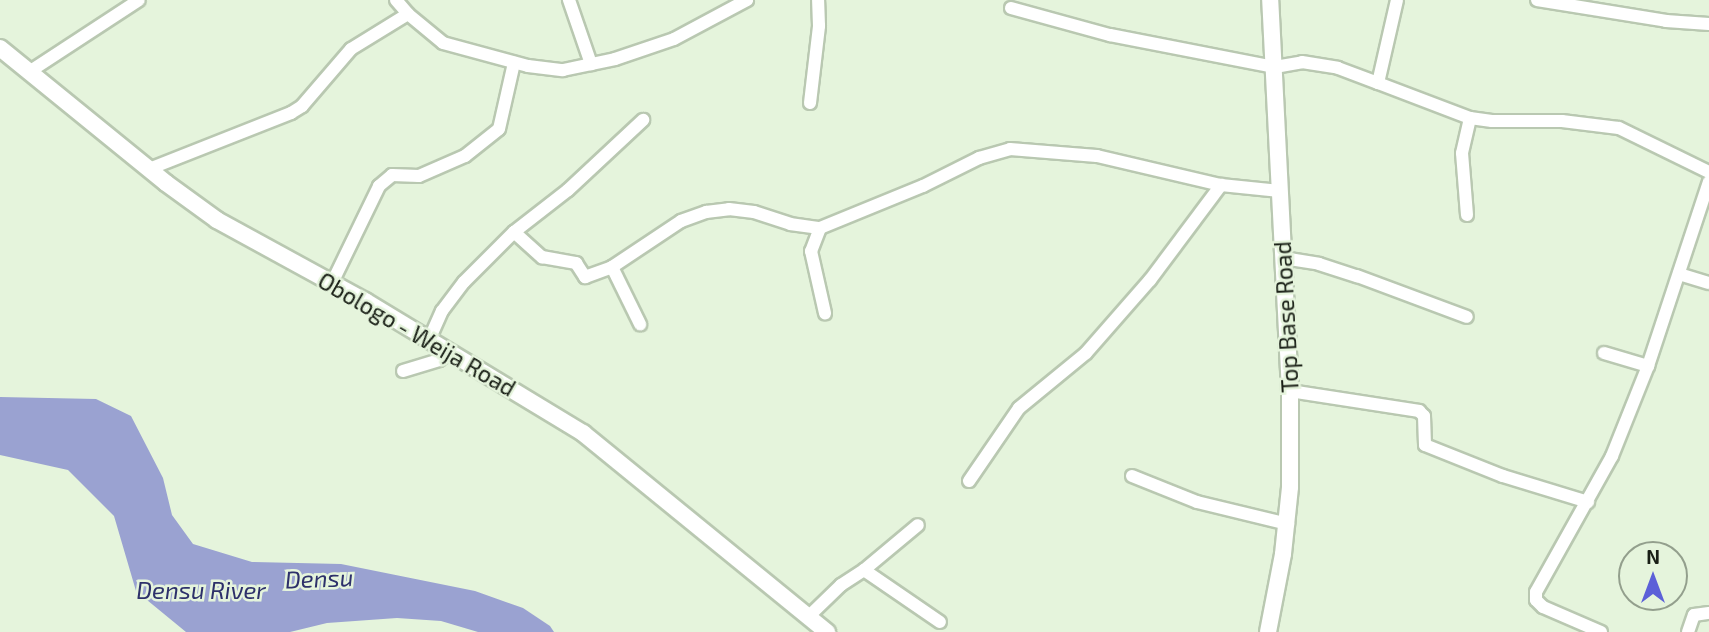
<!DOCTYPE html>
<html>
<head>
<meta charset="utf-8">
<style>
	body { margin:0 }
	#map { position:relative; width:1709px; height:632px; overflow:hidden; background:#e5f4dc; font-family:"Exo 2",sans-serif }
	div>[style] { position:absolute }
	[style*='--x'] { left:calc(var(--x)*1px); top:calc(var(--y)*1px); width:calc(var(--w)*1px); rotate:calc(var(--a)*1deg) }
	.water>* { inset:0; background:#9aa2d1 }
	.roads { filter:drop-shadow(2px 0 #b9c8b1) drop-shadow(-2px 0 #b9c8b1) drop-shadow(0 2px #b9c8b1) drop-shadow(0 -2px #b9c8b1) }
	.minor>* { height:12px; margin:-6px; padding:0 6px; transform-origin:6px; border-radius:6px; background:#fff }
	.tertiary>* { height:16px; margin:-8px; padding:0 8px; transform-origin:8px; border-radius:8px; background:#fff }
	span { translate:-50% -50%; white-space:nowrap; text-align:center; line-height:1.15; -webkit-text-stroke:5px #e5f4dc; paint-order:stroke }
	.street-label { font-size:23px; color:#191f16 }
	.water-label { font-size:24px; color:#2d306a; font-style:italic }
	.north { position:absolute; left:1618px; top:541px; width:70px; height:70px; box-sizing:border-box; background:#e5f4dc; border:2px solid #939f8d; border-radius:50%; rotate:0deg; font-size:19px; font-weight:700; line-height:28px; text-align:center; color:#191f16 }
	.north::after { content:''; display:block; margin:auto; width:24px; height:32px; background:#5c60d8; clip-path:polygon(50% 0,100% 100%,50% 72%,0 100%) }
</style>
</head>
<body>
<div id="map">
	<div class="water">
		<div style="clip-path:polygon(0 397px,96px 399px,131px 416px,163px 478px,172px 515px,193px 544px,252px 562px,341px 564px,475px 591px,523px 608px,550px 626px,554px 632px,478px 632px,441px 621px,397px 618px,327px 623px,290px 632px,186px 632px,136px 591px,114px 516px,68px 470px,0 455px)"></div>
	</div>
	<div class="roads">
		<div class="minor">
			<div style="--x:396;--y:0;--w:18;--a:49"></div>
			<div style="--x:408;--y:14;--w:45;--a:39.6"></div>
			<div style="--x:443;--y:43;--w:88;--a:15.1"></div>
			<div style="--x:528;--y:66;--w:35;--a:7"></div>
			<div style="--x:563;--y:70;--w:53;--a:-11.9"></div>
			<div style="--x:615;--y:59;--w:62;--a:-18.7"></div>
			<div style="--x:674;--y:39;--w:83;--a:-28.1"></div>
			<div style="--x:569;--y:0;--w:68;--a:71"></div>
			<div style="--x:1537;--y:0;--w:131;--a:9.2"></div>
			<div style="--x:1666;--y:21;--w:43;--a:4"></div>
			<div style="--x:1011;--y:8;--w:103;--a:15.3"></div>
			<div style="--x:1110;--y:35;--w:168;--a:11"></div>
			<div style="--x:1275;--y:67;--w:27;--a:-10"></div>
			<div style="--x:1302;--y:62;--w:36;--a:9"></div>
			<div style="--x:1338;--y:68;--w:43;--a:20.6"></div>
			<div style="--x:1378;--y:83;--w:85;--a:-77.1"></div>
			<div style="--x:29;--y:72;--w:131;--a:-33.2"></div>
			<div style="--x:1378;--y:83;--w:98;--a:20.8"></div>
			<div style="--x:1470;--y:118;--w:22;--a:8"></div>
			<div style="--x:1492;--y:121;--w:70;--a:0"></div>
			<div style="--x:1562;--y:121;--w:57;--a:7"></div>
			<div style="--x:1619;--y:128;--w:100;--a:26.1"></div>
			<div style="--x:810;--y:103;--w:78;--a:-83.3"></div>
			<div style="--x:819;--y:26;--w:26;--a:-92"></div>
			<div style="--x:149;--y:169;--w:153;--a:-21.5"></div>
			<div style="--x:291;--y:113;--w:13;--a:-32"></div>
			<div style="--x:302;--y:106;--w:75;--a:-49.3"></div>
			<div style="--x:351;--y:49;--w:67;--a:-31.6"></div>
			<div style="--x:1467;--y:215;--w:62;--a:-94.6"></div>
			<div style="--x:1462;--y:153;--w:36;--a:-77"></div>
			<div style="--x:820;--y:228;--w:25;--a:111"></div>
			<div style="--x:811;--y:251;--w:64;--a:77.3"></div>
			<div style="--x:514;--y:232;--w:38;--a:42"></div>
			<div style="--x:542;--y:257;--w:35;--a:10"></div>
			<div style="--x:576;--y:263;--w:17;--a:57"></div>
			<div style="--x:585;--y:277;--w:29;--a:-20"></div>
			<div style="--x:612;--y:267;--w:83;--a:-33.7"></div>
			<div style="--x:681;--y:221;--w:27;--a:-20"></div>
			<div style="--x:706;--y:212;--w:23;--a:-7"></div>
			<div style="--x:729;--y:209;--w:25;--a:7"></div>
			<div style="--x:754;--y:212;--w:38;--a:18"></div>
			<div style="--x:790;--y:224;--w:30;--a:8"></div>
			<div style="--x:820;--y:228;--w:111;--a:-22.2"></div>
			<div style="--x:923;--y:186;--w:63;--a:-26.6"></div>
			<div style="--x:979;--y:158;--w:32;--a:-16"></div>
			<div style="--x:1010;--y:149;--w:87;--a:4.6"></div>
			<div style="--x:1097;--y:156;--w:127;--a:13.2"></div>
			<div style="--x:1221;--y:185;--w:59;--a:5.8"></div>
			<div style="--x:1283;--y:258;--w:36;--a:9"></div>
			<div style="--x:1319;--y:264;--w:40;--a:18"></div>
			<div style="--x:1357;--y:276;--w:117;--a:20.4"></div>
			<div style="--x:612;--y:267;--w:64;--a:63.8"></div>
			<div style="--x:1679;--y:274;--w:31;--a:17"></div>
			<div style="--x:332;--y:283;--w:108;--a:-64.1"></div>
			<div style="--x:379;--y:186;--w:17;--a:-40"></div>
			<div style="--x:392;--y:175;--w:27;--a:2"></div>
			<div style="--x:419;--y:176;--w:50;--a:-23.5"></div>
			<div style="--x:465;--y:156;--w:43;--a:-38.5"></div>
			<div style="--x:499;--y:129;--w:68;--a:-77.2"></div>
			<div style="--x:429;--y:340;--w:32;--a:-66"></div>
			<div style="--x:442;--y:311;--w:36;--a:-53"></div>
			<div style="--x:464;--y:282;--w:71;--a:-45"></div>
			<div style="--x:514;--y:232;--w:68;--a:-37.9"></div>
			<div style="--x:568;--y:190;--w:103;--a:-43"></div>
			<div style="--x:1604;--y:353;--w:46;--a:16.5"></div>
			<div style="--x:403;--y:371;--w:38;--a:-17"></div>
			<div style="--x:439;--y:360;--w:13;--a:-39"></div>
			<div style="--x:1290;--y:391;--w:131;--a:8.8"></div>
			<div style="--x:1419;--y:411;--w:7;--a:45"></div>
			<div style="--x:1424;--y:416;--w:29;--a:88"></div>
			<div style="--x:1425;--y:445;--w:84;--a:21.7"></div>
			<div style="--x:1503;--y:476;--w:89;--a:17"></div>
			<div style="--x:1132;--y:476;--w:70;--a:21.8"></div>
			<div style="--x:1197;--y:502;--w:94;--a:13.6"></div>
			<div style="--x:969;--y:481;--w:88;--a:-55.6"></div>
			<div style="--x:1019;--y:408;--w:87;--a:-39.4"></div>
			<div style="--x:1086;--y:353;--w:97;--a:-48.8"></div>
			<div style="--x:1150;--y:280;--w:119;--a:-53.2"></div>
			<div style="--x:864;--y:570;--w:92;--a:34.4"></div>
			<div style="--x:808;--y:617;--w:46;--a:-44.1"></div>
			<div style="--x:841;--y:585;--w:27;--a:-33"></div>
			<div style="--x:864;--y:570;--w:70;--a:-39.8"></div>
			<div style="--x:1601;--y:632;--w:63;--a:-156.7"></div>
			<div style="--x:1543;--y:607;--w:10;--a:-135"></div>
			<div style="--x:1536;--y:600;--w:8;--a:-90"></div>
			<div style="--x:1536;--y:592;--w:156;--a:-60.8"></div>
			<div style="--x:1612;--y:456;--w:97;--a:-68.2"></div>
			<div style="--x:1648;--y:366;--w:194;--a:-71.7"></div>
			<div style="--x:1688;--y:632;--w:18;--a:-71"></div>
			<div style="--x:1694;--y:615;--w:15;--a:-8"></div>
		</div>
		<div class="tertiary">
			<div style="--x:0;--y:48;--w:214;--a:39.1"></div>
			<div style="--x:166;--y:183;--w:63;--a:36"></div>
			<div style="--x:217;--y:220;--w:169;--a:28.7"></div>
			<div style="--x:365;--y:301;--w:255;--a:31.2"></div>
			<div style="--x:583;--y:433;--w:315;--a:39.2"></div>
			<div style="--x:1268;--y:632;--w:79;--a:-79.1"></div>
			<div style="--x:1283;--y:554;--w:67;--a:-84"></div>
			<div style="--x:1290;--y:487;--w:96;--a:-90"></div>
			<div style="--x:1290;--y:391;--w:392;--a:-92.9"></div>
		</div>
	</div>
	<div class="street-label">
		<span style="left:1286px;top:317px;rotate:-93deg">Top Base Road</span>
		<span style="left:417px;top:334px;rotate:30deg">Obologo - Weija Road</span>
	</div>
	<div class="water-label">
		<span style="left:319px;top:578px;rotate:-2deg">Densu</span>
		<span style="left:201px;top:590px">Densu River</span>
	</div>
	<div class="north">N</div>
</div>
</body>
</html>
